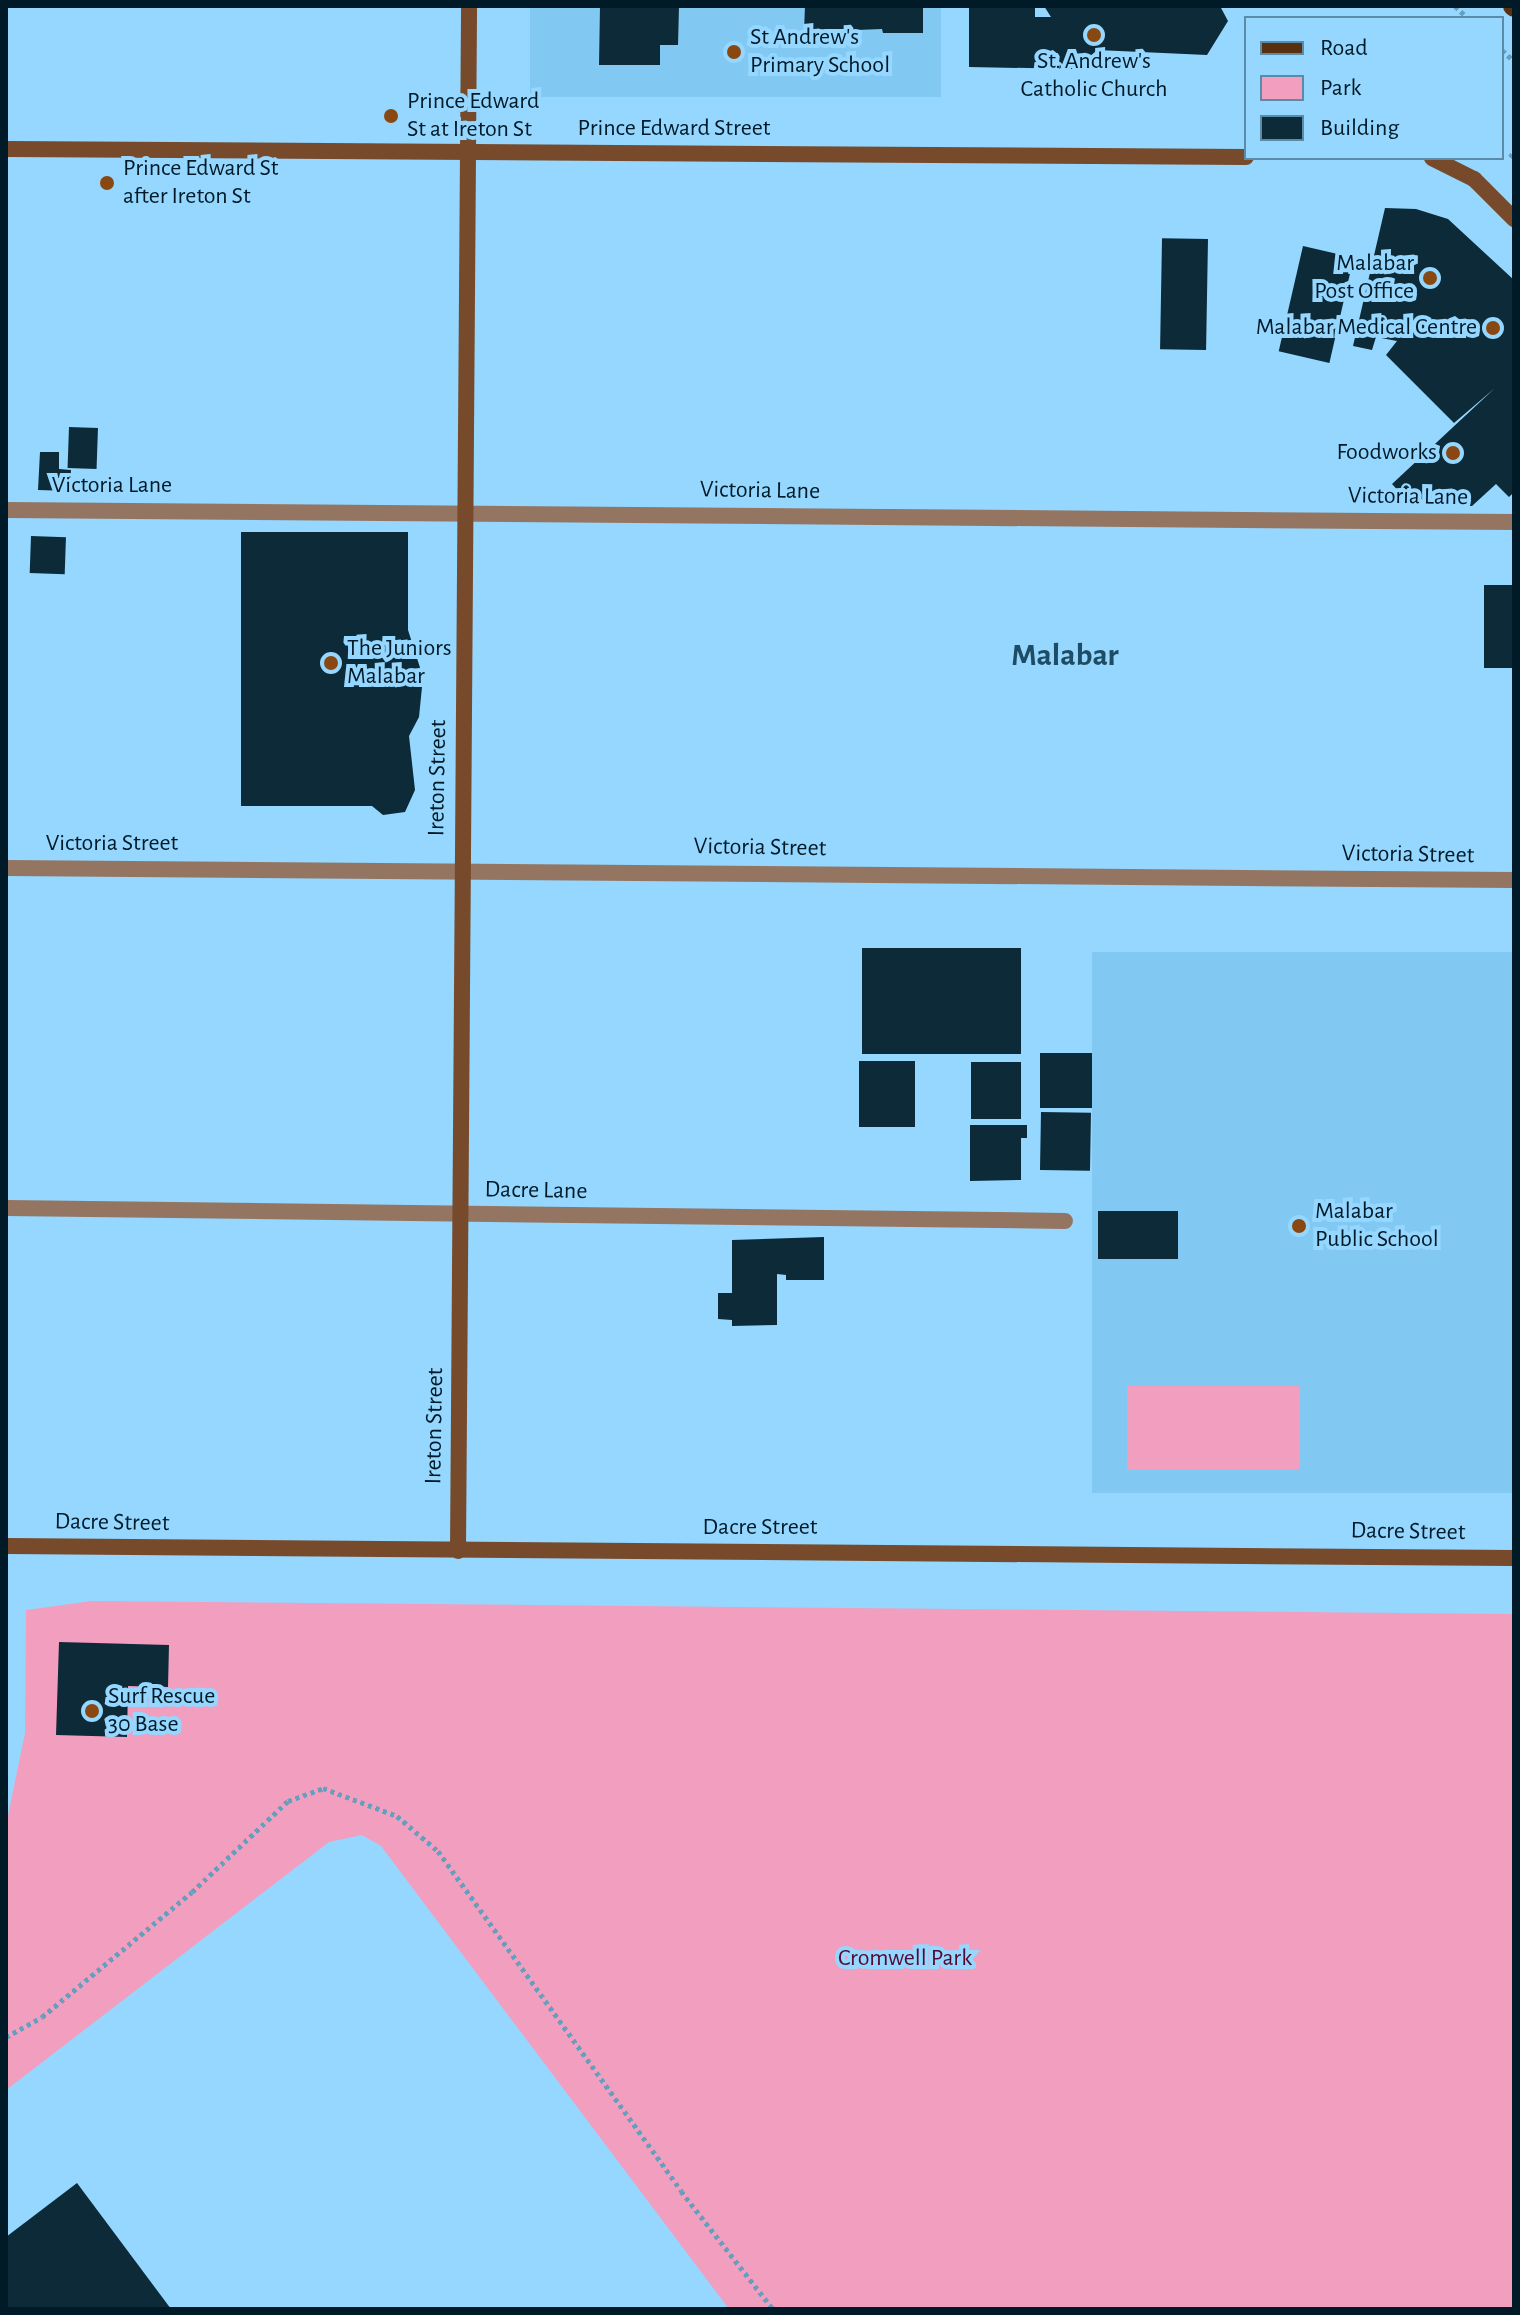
<!DOCTYPE html>
<html>
<head>
<meta charset="utf-8">
<style>
	body { margin:0 }
	#map { position:relative; width:1520px; height:2315px; overflow:hidden; background:#95d7fe; font-family:"Alegreya Sans",sans-serif }
	div>[style] { position:absolute }
	[style*='--x'] { left:calc(var(--x)*1px); top:calc(var(--y)*1px); width:calc(var(--w)*1px); rotate:calc(var(--a)*1deg) }
	.built>* { inset:0; background:#81c8f2; transform-origin:0 0 }
	.green>* { inset:0; background:#f29ebf; transform-origin:0 0 }
	.building>* { inset:0; background:#0d2a39; transform-origin:0 0 }
	.path>* { height:5px; margin-top:-2.5px; transform-origin:0; background:repeating-linear-gradient(90deg,#689ebd 0 4px,transparent 0 8px) }
	.lane>* { height:16px; margin:-8px; padding:0 8px; transform-origin:8px; border-radius:8px; background:#947561 }
	.street>* { height:16px; margin:-8px; padding:0 8px; transform-origin:8px; border-radius:8px; background:#947561 }
	.secondary>* { height:16px; margin:-8px; padding:0 8px; transform-origin:8px; border-radius:8px; background:#764a2b }
	.primary>* { height:20px; margin:-10px; padding:0 10px; transform-origin:10px; border-radius:10px; background:#59300f }
	.dots>* { width:22px; height:22px; translate:-50% -50%; box-sizing:border-box; border:4px solid #95d7fe; border-radius:50% }
	span { translate:-50% -50%; white-space:nowrap; text-align:center; line-height:1.15; -webkit-text-stroke:8px #95d7fe; paint-order:stroke }
	.poi-label { font-size:24px; color:#011a28 }
	.left { translate:0 -50%; text-align:left }
	.right { translate:-100% -50%; text-align:right }
	.street-label { font-size:24px; color:#011a28 }
	.park-label { font-size:24px; color:#540930 }
	.district-label { font-size:32px; color:#1e4c64; font-weight:700 }
	.frame { position:absolute; inset:0; border:8px solid #011a28; pointer-events:none }
	.legend { position:absolute; left:1244px; top:16px; width:260px; height:144px; box-sizing:border-box; background:#95d7fe; border:2px solid #5a8ba8; margin:0; padding:10px 14px; list-style:none; font-size:24px; color:#011a28 }
	.legend li { display:flex; align-items:center; gap:16px; height:40px }
	.legend b { width:40px; border:2px solid #5a8ba8 }
</style>
</head>
<body>
<div id="map">
	<div class="built">
		<div style="left:530px;top:6px;width:411px;height:91px"></div>
		<div style="left:1514px;top:952px;width:541px;height:422px;rotate:90deg"></div>
	</div>
	<div class="green">
		<div style="left:1127px;top:1386px;width:173px;height:84px"></div>
		<div style="clip-path:polygon(92px 1601px,1514px 1614px,1514px 2309px,729px 2309px,381px 1846px,362px 1835px,329px 1842px,6px 2090px,6px 1825px,25px 1733px,26px 1610px)"></div>
	</div>
	<div class="building">
		<div style="clip-path:polygon(600px 6px,679px 6px,678px 45px,660px 45px,660px 65px,599px 65px)"></div>
		<div style="clip-path:polygon(805px 6px,923px 6px,923px 33px,883px 33px,882px 29px,804px 32px)"></div>
		<div style="clip-path:polygon(969px 6px,1035px 6px,1035px 17px,1051px 17px,1044px 6px,1220px 6px,1228px 21px,1207px 55px,1097px 50px,1077px 69px,969px 67px)"></div>
		<div style="clip-path:polygon(1385px 208px,1416px 209px,1448px 219px,1514px 280px,1514px 492px,1509px 497px,1496px 484px,1472px 506px,1412px 506px,1392px 484px,1495px 388px,1454px 423px,1386px 355px,1397px 341px,1376px 337px,1372px 350px,1353px 346px)"></div>
		<div style="left:1208px;top:239px;width:111px;height:46px;rotate:91deg"></div>
		<div style="left:1303px;top:246px;width:52px;height:108px;rotate:13deg"></div>
		<div style="left:69px;top:427px;width:29px;height:41px;rotate:2deg"></div>
		<div style="clip-path:polygon(40px 452px,59px 452px,59px 469px,71px 470px,70px 491px,38px 490px)"></div>
		<div style="clip-path:polygon(241px 532px,408px 532px,408px 630px,423px 677px,419px 717px,409px 736px,415px 790px,405px 812px,383px 815px,372px 806px,241px 806px)"></div>
		<div style="left:31px;top:536px;width:35px;height:37px;rotate:2deg"></div>
		<div style="left:1484px;top:585px;width:30px;height:83px"></div>
		<div style="left:862px;top:948px;width:159px;height:106px"></div>
		<div style="left:1040px;top:1053px;width:52px;height:55px"></div>
		<div style="left:859px;top:1061px;width:56px;height:66px"></div>
		<div style="left:971px;top:1062px;width:50px;height:57px"></div>
		<div style="left:1041px;top:1112px;width:50px;height:58px;rotate:1deg"></div>
		<div style="clip-path:polygon(970px 1125px,1027px 1125px,1027px 1138px,1021px 1138px,1021px 1180px,970px 1181px)"></div>
		<div style="left:1098px;top:1211px;width:80px;height:48px"></div>
		<div style="clip-path:polygon(824px 1237px,824px 1280px,786px 1280px,786px 1275px,777px 1274px,777px 1325px,732px 1326px,732px 1320px,718px 1319px,718px 1293px,732px 1293px,732px 1240px)"></div>
		<div style="clip-path:polygon(59px 1642px,169px 1645px,168px 1687px,128px 1686px,127px 1737px,56px 1735px)"></div>
		<div style="clip-path:polygon(77px 2183px,171px 2309px,6px 2309px,6px 2237px)"></div>
	</div>
	<div class="path">
		<div style="--x:1455;--y:6;--w:18;--a:43"></div>
		<div style="--x:1502;--y:50;--w:16;--a:43"></div>
		<div style="--x:1510;--y:157;--w:6;--a:-51"></div>
		<div style="--x:6;--y:2037;--w:41;--a:-29.1"></div>
		<div style="--x:42;--y:2017;--w:195;--a:-39.8"></div>
		<div style="--x:192;--y:1892;--w:132;--a:-43.5"></div>
		<div style="--x:288;--y:1801;--w:37;--a:-20"></div>
		<div style="--x:323;--y:1788;--w:79;--a:20.7"></div>
		<div style="--x:397;--y:1816;--w:54;--a:40.5"></div>
		<div style="--x:438;--y:1851;--w:418;--a:54.4"></div>
		<div style="--x:681;--y:2191;--w:150;--a:52.1"></div>
	</div>
	<div class="lane">
		<div style="--x:6;--y:510;--w:1508;--a:0.46"></div>
		<div style="--x:6;--y:1208;--w:1059;--a:0.7"></div>
	</div>
	<div class="street">
		<div style="--x:6;--y:868;--w:1508;--a:0.46"></div>
	</div>
	<div class="secondary">
		<div style="--x:6;--y:149;--w:1240;--a:0.37"></div>
		<div style="--x:1432;--y:158;--w:47;--a:26.6"></div>
		<div style="--x:1474;--y:179;--w:57;--a:45"></div>
		<div style="--x:6;--y:1546;--w:1508;--a:0.46"></div>
		<div style="--x:458;--y:1551;--w:1545;--a:-89.59"></div>
	</div>
	<div class="primary">
		<div style="--x:1513;--y:6;--w:1;--a:45"></div>
	</div>
	<div class="dots">
		<div style="left:1094px;top:35px;background:#894812"></div>
		<div style="left:734px;top:52px;background:#894812"></div>
		<div style="left:391px;top:116px;background:#894812"></div>
		<div style="left:107px;top:183px;background:#894812"></div>
		<div style="left:1430px;top:278px;background:#894812"></div>
		<div style="left:1493px;top:328px;background:#894812"></div>
		<div style="left:1453px;top:453px;background:#894812"></div>
		<div style="left:331px;top:663px;background:#894812"></div>
		<div style="left:1299px;top:1226px;background:#894812"></div>
		<div style="left:92px;top:1711px;background:#894812"></div>
	</div>
	<div class="poi-label">
		<span class="left" style="left:750px;top:52px">St Andrew's<br>Primary School</span>
		<span style="left:1094px;top:76px">St. Andrew's<br>Catholic Church</span>
		<span class="left" style="left:407px;top:116px">Prince Edward<br>St at Ireton St</span>
		<span class="left" style="left:123px;top:183px">Prince Edward St<br>after Ireton St</span>
		<span class="right" style="left:1414px;top:278px">Malabar<br>Post Office</span>
		<span class="right" style="left:1477px;top:328px">Malabar Medical Centre</span>
		<span class="right" style="left:1437px;top:453px">Foodworks</span>
		<span class="left" style="left:347px;top:663px">The Juniors<br>Malabar</span>
		<span class="left" style="left:1315px;top:1226px">Malabar<br>Public School</span>
		<span class="left" style="left:108px;top:1711px">Surf Rescue<br>30 Base</span>
	</div>
	<div class="street-label">
		<span style="left:674px;top:129px">Prince Edward Street</span>
		<span style="left:112px;top:486px">Victoria Lane</span>
		<span style="left:760px;top:491px;rotate:1deg">Victoria Lane</span>
		<span style="left:1408px;top:497px;rotate:1deg">Victoria Lane</span>
		<span style="left:438px;top:778px;rotate:-89deg">Ireton Street</span>
		<span style="left:112px;top:844px">Victoria Street</span>
		<span style="left:760px;top:848px;rotate:1deg">Victoria Street</span>
		<span style="left:1408px;top:855px;rotate:1deg">Victoria Street</span>
		<span style="left:536px;top:1191px;rotate:1deg">Dacre Lane</span>
		<span style="left:435px;top:1426px;rotate:-89deg">Ireton Street</span>
		<span style="left:112px;top:1523px;rotate:1deg">Dacre Street</span>
		<span style="left:760px;top:1528px">Dacre Street</span>
		<span style="left:1408px;top:1532px;rotate:1deg">Dacre Street</span>
	</div>
	<div class="park-label">
		<span style="left:905px;top:1959px">Cromwell Park</span>
	</div>
	<div class="district-label">
		<span style="left:1065px;top:655px">Malabar</span>
	</div>
	<div class="frame"></div>
	<ul class="legend">
	<li><b style="height:10px;background:#59300f"></b>Road</li>
	<li><b style="height:22px;background:#f29ebf"></b>Park</li>
	<li><b style="height:22px;background:#0d2a39"></b>Building</li>
	</ul>
</div>
</body>
</html>
